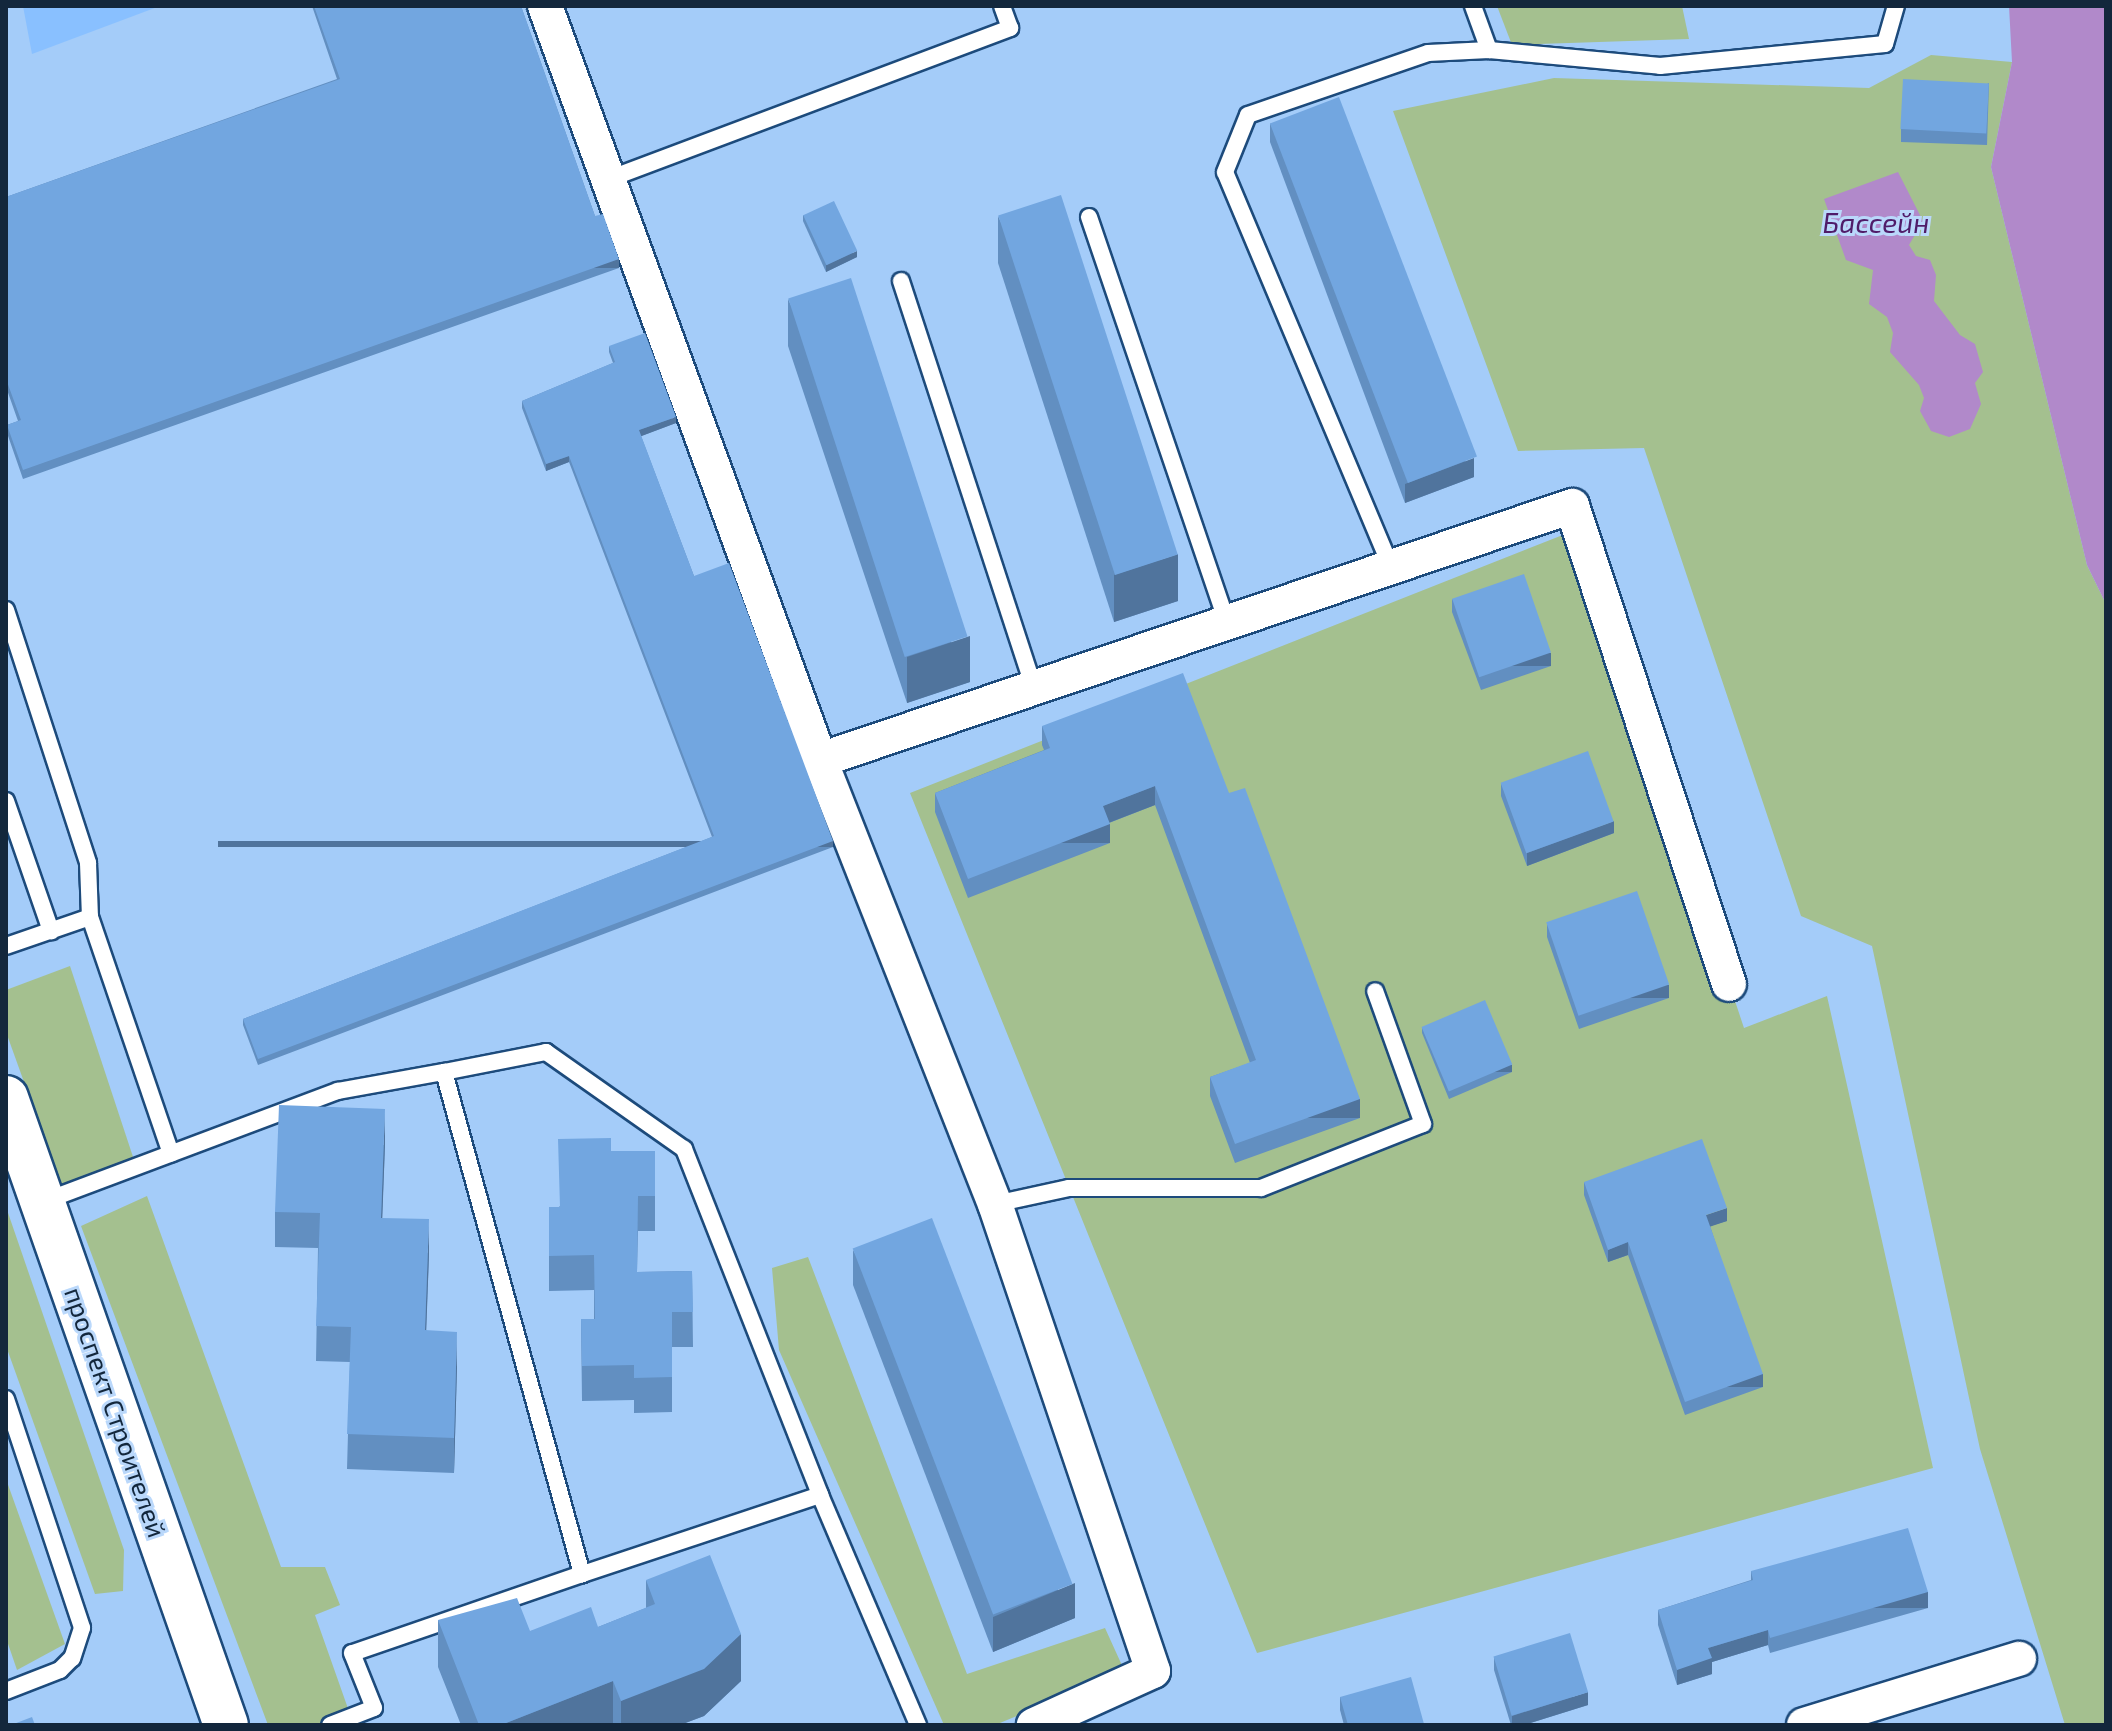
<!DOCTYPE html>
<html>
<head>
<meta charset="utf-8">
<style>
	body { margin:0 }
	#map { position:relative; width:2112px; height:1731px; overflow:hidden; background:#a4ccf9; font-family:"Exo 2",sans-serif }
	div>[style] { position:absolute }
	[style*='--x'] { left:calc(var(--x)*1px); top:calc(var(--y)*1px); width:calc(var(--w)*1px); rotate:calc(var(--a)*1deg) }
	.built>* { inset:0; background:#89c0ff }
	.green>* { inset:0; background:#a4c08f }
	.water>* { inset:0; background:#b189ca }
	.roads { filter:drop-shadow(2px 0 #1d4b7c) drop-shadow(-2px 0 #1d4b7c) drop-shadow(0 2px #1d4b7c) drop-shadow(0 -2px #1d4b7c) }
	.lane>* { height:16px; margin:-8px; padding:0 8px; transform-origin:8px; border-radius:8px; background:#fff }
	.street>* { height:34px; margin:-17px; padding:0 17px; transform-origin:17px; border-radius:17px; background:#fff }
	.secondary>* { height:44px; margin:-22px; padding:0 22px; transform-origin:22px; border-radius:22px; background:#fff }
	.wall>* { inset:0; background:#628fc1 }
	.shaded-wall>* { inset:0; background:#50749d; transform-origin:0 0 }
	.building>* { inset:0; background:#72a6e0; transform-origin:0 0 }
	span { translate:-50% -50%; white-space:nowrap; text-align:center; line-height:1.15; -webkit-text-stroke:6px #bad8fb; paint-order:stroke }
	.street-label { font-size:26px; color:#13273c }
	.water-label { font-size:28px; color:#501c69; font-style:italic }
	.frame { position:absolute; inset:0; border:8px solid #13273c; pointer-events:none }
</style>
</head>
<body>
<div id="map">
	<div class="built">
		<div style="clip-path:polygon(23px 6px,160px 6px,32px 54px)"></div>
	</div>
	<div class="green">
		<div style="clip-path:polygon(1497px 6px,1682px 6px,1689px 39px,1512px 45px)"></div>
		<div style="clip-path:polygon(1931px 55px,2012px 62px,1991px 167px,2087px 565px,2106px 604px,2106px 1725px,2065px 1725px,1980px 1449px,1872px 946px,1801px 916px,1644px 448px,1518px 451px,1393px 111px,1554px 78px,1869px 88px)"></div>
		<div style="clip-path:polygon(1578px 529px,1744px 1028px,1827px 996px,1933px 1468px,1257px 1653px,910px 793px)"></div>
		<div style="clip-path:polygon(70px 966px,136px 1166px,64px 1193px,6px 1032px,6px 990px)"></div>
		<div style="clip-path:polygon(147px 1196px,281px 1567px,325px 1567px,340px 1605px,315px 1615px,351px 1717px,330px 1725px,268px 1725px,81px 1226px)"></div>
		<div style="clip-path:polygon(6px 1207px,124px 1550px,123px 1591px,95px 1594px,6px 1346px)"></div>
		<div style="clip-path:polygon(808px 1257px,967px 1674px,1105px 1628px,1125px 1672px,995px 1725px,944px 1725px,779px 1350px,772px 1268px)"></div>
		<div style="clip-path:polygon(6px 1479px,65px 1644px,17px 1670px,6px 1638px)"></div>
	</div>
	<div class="water">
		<div style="clip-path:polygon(2009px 6px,2106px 6px,2106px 604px,2087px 565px,1991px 167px,2012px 62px)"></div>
		<div style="clip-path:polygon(1898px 172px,1923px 221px,1909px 245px,1916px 256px,1930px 260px,1936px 275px,1934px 301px,1960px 335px,1975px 344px,1983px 372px,1975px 383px,1981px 404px,1970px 429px,1949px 437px,1931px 431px,1920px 411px,1924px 398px,1919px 385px,1890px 352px,1893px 333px,1887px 317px,1869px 304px,1873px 270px,1846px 260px,1824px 199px)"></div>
	</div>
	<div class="roads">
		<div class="lane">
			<div style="--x:1473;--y:6;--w:47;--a:70"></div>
			<div style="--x:606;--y:180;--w:432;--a:-20.6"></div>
			<div style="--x:1010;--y:28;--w:23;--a:-110"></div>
			<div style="--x:1089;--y:217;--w:428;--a:71.2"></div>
			<div style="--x:901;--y:281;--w:428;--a:71.9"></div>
			<div style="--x:1391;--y:567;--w:428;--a:-112.8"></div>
			<div style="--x:1225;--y:172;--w:61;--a:-68"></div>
			<div style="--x:1248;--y:115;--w:190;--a:-19"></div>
			<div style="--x:1428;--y:53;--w:61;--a:-2.8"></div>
			<div style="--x:1489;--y:50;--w:172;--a:5.3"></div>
			<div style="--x:1660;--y:66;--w:226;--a:-5.6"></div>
			<div style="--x:1885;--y:44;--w:40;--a:-74"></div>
			<div style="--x:6;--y:610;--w:266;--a:72"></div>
			<div style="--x:88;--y:863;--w:54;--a:87.9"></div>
			<div style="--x:6;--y:801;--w:138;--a:70.9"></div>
			<div style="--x:6;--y:946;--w:89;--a:-19"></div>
			<div style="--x:90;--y:917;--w:250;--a:71.1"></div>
			<div style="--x:444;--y:1072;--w:104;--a:-11.1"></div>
			<div style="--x:546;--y:1052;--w:169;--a:35.1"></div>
			<div style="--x:684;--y:1149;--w:372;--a:68.5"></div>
			<div style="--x:820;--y:1495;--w:251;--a:161.6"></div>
			<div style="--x:45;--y:1201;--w:313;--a:-20.6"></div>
			<div style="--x:338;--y:1091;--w:108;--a:-10.2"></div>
			<div style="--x:444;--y:1072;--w:521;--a:74.63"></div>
			<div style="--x:582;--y:1574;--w:243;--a:161"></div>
			<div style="--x:352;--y:1653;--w:59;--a:68.2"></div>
			<div style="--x:374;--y:1708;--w:47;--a:158.9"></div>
			<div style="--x:995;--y:1204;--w:76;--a:-12.2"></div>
			<div style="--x:1069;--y:1188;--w:192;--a:0"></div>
			<div style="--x:1261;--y:1188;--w:174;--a:-21.6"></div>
			<div style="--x:1423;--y:1124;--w:141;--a:-109.8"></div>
			<div style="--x:6;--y:1399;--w:241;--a:71.6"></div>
			<div style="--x:82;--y:1628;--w:32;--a:108"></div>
			<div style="--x:72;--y:1658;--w:17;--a:135"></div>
			<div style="--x:60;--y:1670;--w:58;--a:158.7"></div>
			<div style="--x:820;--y:1495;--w:250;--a:66.9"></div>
		</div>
		<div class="street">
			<div style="--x:545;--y:6;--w:803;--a:69.96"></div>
			<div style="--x:820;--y:760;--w:477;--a:68.5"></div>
			<div style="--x:995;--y:1204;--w:493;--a:71.3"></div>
			<div style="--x:1153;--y:1671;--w:131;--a:155.6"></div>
			<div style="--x:820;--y:760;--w:794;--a:-18.66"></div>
			<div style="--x:1572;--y:506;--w:503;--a:71.82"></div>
			<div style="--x:1804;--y:1725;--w:225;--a:-17.1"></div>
		</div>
		<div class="secondary">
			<div style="--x:6;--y:1098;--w:664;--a:70.67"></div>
		</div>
	</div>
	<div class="wall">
		<div style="clip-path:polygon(312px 6px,521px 6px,595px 216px,619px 268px,23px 479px,7px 433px,7px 425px,18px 421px,6px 387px,6px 197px,337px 79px)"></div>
		<div style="clip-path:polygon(1989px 83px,1987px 145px,1901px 142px,1901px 129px)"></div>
		<div style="clip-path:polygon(1270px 123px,1474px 477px,1405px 503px,1270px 142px)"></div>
		<div style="clip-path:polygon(803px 215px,857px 257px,826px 272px,803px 221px)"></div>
		<div style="clip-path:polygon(998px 216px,1178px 601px,1114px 622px,998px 263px)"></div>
		<div style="clip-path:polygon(788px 299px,970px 682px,907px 703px,788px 346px)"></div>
		<div style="clip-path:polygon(609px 346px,676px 423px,641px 436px,694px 576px,833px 847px,258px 1065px,243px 1025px,243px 1019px,712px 837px,569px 462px,546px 471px,522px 408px,522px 401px,613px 363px,609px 352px)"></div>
		<div style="clip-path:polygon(1452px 599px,1551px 666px,1481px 690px,1452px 612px)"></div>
		<div style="clip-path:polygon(1042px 726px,1229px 793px,1360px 1118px,1235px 1163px,1210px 1096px,1210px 1077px,1250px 1063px,1155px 805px,1109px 823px,1110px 843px,968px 898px,935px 812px,935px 793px,1044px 750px,1042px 745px)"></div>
		<div style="clip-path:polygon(1501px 784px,1614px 833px,1527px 866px,1501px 796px)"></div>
		<div style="clip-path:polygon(1547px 924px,1669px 998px,1579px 1029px,1547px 937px)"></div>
		<div style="clip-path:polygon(1422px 1027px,1512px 1072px,1449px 1099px,1422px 1033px)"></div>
		<div style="clip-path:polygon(385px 1144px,382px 1218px,429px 1254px,426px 1330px,457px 1367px,454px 1473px,347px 1469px,350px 1362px,316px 1361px,318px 1248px,275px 1247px,275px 1212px)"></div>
		<div style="clip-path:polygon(611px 1151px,655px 1151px,655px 1231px,638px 1231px,637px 1272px,692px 1271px,693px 1347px,672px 1347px,672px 1412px,634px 1413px,634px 1400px,582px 1401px,581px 1319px,594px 1319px,594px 1290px,549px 1291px,549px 1207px,559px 1207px)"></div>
		<div style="clip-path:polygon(1584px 1182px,1727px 1221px,1710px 1226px,1763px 1387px,1685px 1415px,1628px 1255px,1608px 1262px,1584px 1195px)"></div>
		<div style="clip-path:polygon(853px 1250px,1075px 1618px,993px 1652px,853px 1285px)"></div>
		<div style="clip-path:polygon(1751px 1571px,1928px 1608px,1770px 1653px,1768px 1645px,1712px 1662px,1712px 1674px,1677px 1685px,1658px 1625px,1658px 1610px,1751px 1580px)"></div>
		<div style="clip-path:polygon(646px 1580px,741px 1681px,704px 1716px,680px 1725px,461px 1725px,438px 1667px,438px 1620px,530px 1631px,598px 1627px,646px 1608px)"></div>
		<div style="clip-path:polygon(1494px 1657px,1588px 1705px,1524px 1725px,1511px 1725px,1494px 1670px)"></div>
		<div style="clip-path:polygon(1340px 1697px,1424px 1725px,1344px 1725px,1340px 1710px)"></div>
	</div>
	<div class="shaded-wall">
		<div style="clip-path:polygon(857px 251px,857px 257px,826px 272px,826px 265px)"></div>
		<div style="left:619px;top:259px;width:9px;height:632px;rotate:90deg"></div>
		<div style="clip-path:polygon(676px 417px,676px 423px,639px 437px,639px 430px)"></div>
		<div style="clip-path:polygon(569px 456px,569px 462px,546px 471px,546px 464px)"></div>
		<div style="clip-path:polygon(1474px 458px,1474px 477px,1405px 503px,1405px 484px)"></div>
		<div style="clip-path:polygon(1178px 554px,1178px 601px,1114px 622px,1114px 575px)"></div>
		<div style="clip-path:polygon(970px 636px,970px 682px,907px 703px,907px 657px)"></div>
		<div style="left:1551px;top:653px;width:13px;height:74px;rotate:90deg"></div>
		<div style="clip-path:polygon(1155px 786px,1155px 805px,1103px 825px,1103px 806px)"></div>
		<div style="clip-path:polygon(1614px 821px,1614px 833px,1527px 866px,1527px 853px)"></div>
		<div style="left:1110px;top:824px;width:19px;height:152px;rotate:90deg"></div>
		<div style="left:833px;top:841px;width:6px;height:615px;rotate:90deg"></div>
		<div style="left:1669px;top:985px;width:13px;height:95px;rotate:90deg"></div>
		<div style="left:1512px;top:1065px;width:7px;height:69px;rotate:90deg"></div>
		<div style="left:1360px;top:1099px;width:19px;height:133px;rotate:90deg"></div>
		<div style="clip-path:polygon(385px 1109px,385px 1144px,381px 1253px,381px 1218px)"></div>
		<div style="clip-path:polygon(1727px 1208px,1727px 1221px,1706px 1228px,1706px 1215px)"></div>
		<div style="clip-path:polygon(429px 1219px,429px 1254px,425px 1365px,425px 1330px)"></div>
		<div style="clip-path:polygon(1628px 1242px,1628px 1255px,1608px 1262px,1608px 1250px)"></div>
		<div style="clip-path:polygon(457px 1332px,457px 1367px,454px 1473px,454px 1438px)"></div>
		<div style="left:1763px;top:1374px;width:13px;height:83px;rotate:90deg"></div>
		<div style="clip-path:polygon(1075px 1583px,1075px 1618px,993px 1652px,993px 1617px)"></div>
		<div style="left:1928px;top:1592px;width:16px;height:165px;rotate:90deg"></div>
		<div style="clip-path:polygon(1768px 1630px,1768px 1645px,1712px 1662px,1712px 1674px,1677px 1685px,1677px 1670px,1708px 1648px)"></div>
		<div style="clip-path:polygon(741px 1634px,741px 1681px,704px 1716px,680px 1725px,621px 1725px,621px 1701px)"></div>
		<div style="clip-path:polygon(613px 1681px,613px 1725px,501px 1725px)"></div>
		<div style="clip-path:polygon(1588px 1692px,1588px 1705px,1524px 1725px,1512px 1725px,1512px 1716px)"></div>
	</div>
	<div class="building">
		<div style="clip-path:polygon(314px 6px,521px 6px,595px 216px,603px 214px,619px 259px,23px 470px,7px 425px,21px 420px,6px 379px,6px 197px,340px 79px)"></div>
		<div style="left:1903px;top:79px;width:86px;height:50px;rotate:3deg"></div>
		<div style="left:1339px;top:97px;width:385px;height:74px;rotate:69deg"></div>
		<div style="left:1061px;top:195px;width:378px;height:66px;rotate:72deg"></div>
		<div style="left:834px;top:201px;width:55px;height:34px;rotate:65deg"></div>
		<div style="left:851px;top:278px;width:377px;height:66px;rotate:72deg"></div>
		<div style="clip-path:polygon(645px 333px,676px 417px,639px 430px,694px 576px,729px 563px,833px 841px,258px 1059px,243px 1019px,714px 836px,569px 456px,546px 464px,522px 401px,615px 362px,609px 346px)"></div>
		<div style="left:1524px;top:574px;width:83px;height:76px;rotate:71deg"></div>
		<div style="clip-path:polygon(1183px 673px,1229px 793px,1245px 788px,1360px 1099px,1235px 1144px,1210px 1077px,1256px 1060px,1155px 786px,1103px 806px,1110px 824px,968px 879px,935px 793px,1050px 748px,1042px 726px)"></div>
		<div style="left:1588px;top:751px;width:75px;height:93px;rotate:70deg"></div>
		<div style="left:1637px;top:891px;width:99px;height:96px;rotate:71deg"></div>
		<div style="left:1485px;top:1000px;width:70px;height:69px;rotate:67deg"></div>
		<div style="clip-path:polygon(279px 1105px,385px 1109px,381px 1218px,429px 1219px,425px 1330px,457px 1332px,454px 1438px,347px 1434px,351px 1327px,316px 1326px,320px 1213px,275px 1212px)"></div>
		<div style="clip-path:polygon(611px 1138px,611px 1151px,655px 1151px,655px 1196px,638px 1196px,637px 1272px,692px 1271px,693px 1312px,672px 1312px,672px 1377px,634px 1378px,634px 1365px,582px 1366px,581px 1319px,595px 1319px,594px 1255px,549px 1256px,549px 1207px,560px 1207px,558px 1139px)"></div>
		<div style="clip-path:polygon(1702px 1139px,1727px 1208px,1706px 1215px,1763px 1374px,1685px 1402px,1628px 1242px,1608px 1250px,1584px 1182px)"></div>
		<div style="left:932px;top:1218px;width:392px;height:85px;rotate:69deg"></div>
		<div style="clip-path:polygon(1908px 1528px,1928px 1592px,1770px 1638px,1768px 1630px,1708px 1648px,1712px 1658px,1677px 1670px,1658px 1610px,1753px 1580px,1751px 1571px)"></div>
		<div style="clip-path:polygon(710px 1555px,741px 1634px,704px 1669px,621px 1701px,613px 1681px,501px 1725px,479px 1725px,438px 1620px,517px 1598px,530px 1631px,591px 1607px,598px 1627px,655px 1604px,646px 1580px)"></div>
		<div style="left:1570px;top:1633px;width:62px;height:80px;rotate:73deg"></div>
		<div style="clip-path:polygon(1411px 1677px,1424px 1724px,1348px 1725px,1340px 1697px)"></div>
		<div style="clip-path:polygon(32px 1717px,35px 1725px,11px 1725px)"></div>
	</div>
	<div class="street-label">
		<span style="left:116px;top:1412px;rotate:71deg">проспект Строителей</span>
	</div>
	<div class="water-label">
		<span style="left:1876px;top:222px">Бассейн</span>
	</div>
	<div class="frame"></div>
</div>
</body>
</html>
